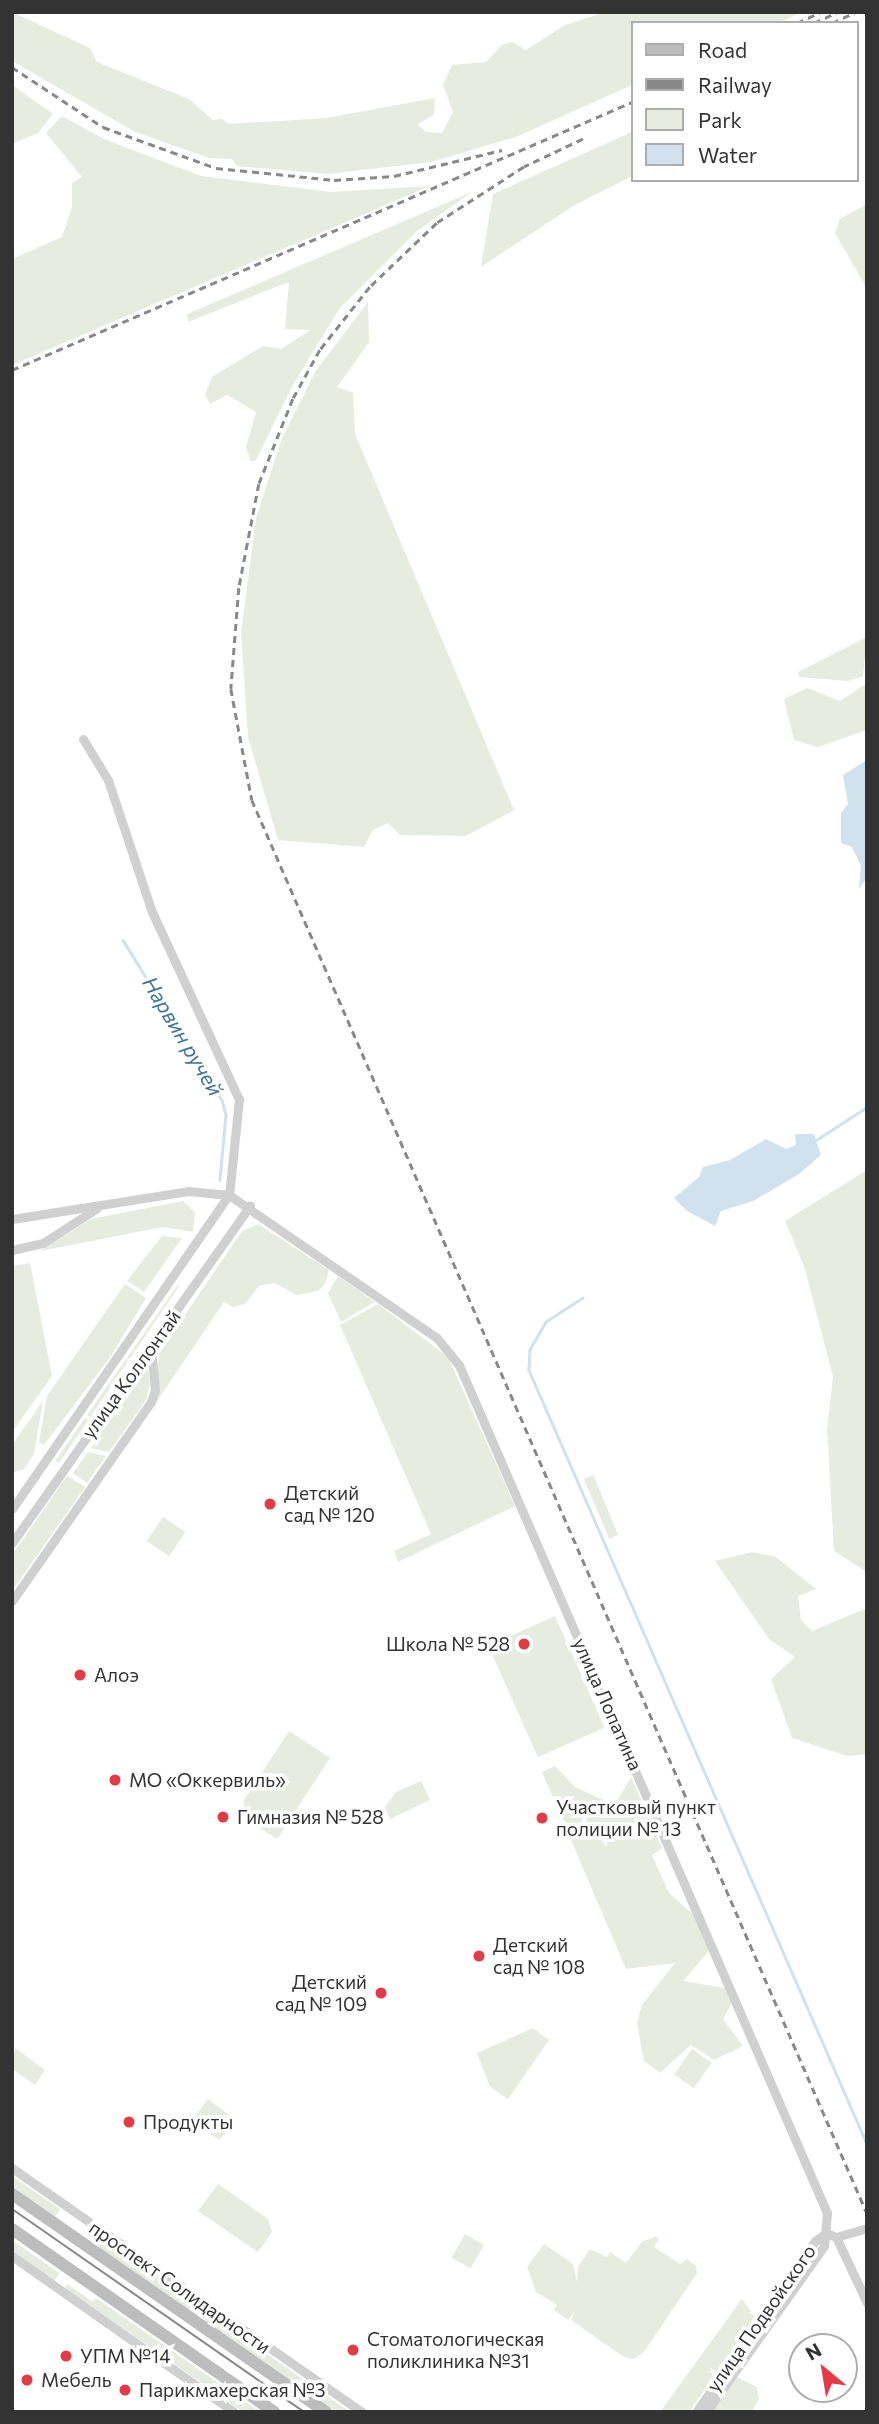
<!DOCTYPE html>
<html>
<head>
<meta charset="utf-8">
<style>
	body { margin:0 }
	#map { position:relative; width:879px; height:2424px; overflow:hidden; background:#fff; font-family:Commissioner,sans-serif }
	div>[style] { position:absolute }
	[style*='--x'] { left:calc(var(--x)*1px); top:calc(var(--y)*1px); width:calc(var(--w)*1px); rotate:calc(var(--a)*1deg) }
	.green>* { inset:0; background:#e6ecdf; transform-origin:0 0 }
	.water>* { inset:0; background:#cfe2ee }
	.stream>* { height:2.5px; margin:-1.25px; padding:0 1.25px; transform-origin:1.25px; border-radius:1.25px; background:#cfe2ee }
	.street>* { height:9px; margin:-4.5px; padding:0 4.5px; transform-origin:4.5px; border-radius:4.5px; background:#d0d0d0 }
	.secondary>* { height:12px; margin:-6px; padding:0 6px; transform-origin:6px; border-radius:6px; background:#bdbdbd }
	.tram>* { height:2px; margin:-1px; padding:0 1px; transform-origin:1px; border-radius:1px; background:#888 }
	.rail>* { height:2.5px; margin-top:-1.25px; transform-origin:0; background:repeating-linear-gradient(90deg,#888 0 7px,transparent 0 12px) }
	.dots>* { width:19px; height:19px; translate:-50% -50%; box-sizing:border-box; border:4px solid #fff; border-radius:50% }
	span { translate:-50% -50%; white-space:nowrap; text-align:center; line-height:1.15; -webkit-text-stroke:7px #fff; paint-order:stroke }
	.street-label { font-size:19px; color:#333 }
	.poi-label { font-size:19px; color:#333 }
	.left { translate:0 -50%; text-align:left }
	.right { translate:-100% -50%; text-align:right }
	.water-label { font-size:21px; color:#3f7597; font-style:italic }
	.frame { position:absolute; inset:0; border:14px solid #333; pointer-events:none }
	.legend { position:absolute; left:631px; top:21px; width:228px; height:161px; box-sizing:border-box; background:#fff; border:2px solid #adadad; margin:0; padding:9px 12px; list-style:none; font-size:21px; color:#333 }
	.legend li { display:flex; align-items:center; gap:14px; height:35px }
	.legend b { width:35px; border:2px solid #adadad }
	.north { position:absolute; left:788px; top:2333px; width:70px; height:70px; box-sizing:border-box; background:#fff; border:2px solid #adadad; border-radius:50%; rotate:330deg; font-size:19px; font-weight:700; line-height:28px; text-align:center; color:#333 }
	.north::after { content:''; display:block; margin:auto; width:24px; height:32px; background:#e63946; clip-path:polygon(50% 0,100% 100%,50% 72%,0 100%) }
</style>
</head>
<body>
<div id="map">
	<div class="green">
		<div style="clip-path:polygon(12px 12px,90px 48px,97px 62px,189px 99px,213px 120px,222px 119px,228px 124px,326px 118px,435px 98px,434px 114px,418px 125px,426px 132px,442px 133px,453px 112px,443px 85px,452px 65px,486px 62px,502px 45px,512px 42px,526px 50px,565px 25px,606px 12px,802px 12px,778px 23px,632px 23px,632px 85px,516px 137px,431px 162px,328px 174px,237px 166px,232px 159px,209px 158px,135px 132px,12px 61px)"></div>
		<div style="clip-path:polygon(12px 85px,53px 114px,38px 133px,12px 144px)"></div>
		<div style="clip-path:polygon(62px 116px,104px 139px,201px 176px,331px 192px,430px 186px,12px 365px,12px 259px,62px 237px,72px 207px,72px 183px,82px 177px,46px 133px)"></div>
		<div style="clip-path:polygon(632px 132px,632px 176px,573px 206px,481px 267px,493px 194px)"></div>
		<div style="clip-path:polygon(472px 192px,417px 231px,340px 308px,294px 383px,256px 460px,251px 462px,246px 447px,256px 412px,227px 395px,210px 404px,205px 395px,212px 377px,263px 346px,281px 349px,311px 330px,285px 329px,289px 282px,188px 322px,187px 314px)"></div>
		<div style="clip-path:polygon(867px 204px,867px 289px,835px 233px,840px 219px)"></div>
		<div style="clip-path:polygon(368px 302px,369px 342px,337px 387px,353px 393px,355px 434px,514px 810px,466px 836px,400px 835px,388px 823px,373px 830px,364px 847px,278px 840px,248px 737px,241px 633px,256px 518px,282px 438px,315px 372px)"></div>
		<div style="clip-path:polygon(867px 637px,863px 676px,848px 681px,799px 677px,798px 672px)"></div>
		<div style="clip-path:polygon(867px 683px,867px 730px,818px 747px,794px 740px,784px 699px,807px 688px,840px 701px)"></div>
		<div style="clip-path:polygon(867px 1170px,867px 1572px,834px 1551px,827px 1429px,833px 1377px,805px 1269px,785px 1221px)"></div>
		<div style="clip-path:polygon(183px 1201px,195px 1212px,193px 1232px,163px 1227px,40px 1251px,91px 1219px)"></div>
		<div style="clip-path:polygon(258px 1224px,329px 1270px,325px 1284px,318px 1291px,296px 1295px,275px 1283px,259px 1286px,245px 1304px,233px 1307px,224px 1302px,155px 1404px,159px 1353px,242px 1231px)"></div>
		<div style="clip-path:polygon(162px 1236px,182px 1238px,144px 1292px,127px 1281px)"></div>
		<div style="clip-path:polygon(30px 1263px,52px 1376px,12px 1432px,12px 1266px)"></div>
		<div style="clip-path:polygon(338px 1276px,375px 1302px,341px 1322px,328px 1293px)"></div>
		<div style="clip-path:polygon(125px 1284px,146px 1298px,111px 1356px,44px 1445px,39px 1442px,47px 1396px)"></div>
		<div style="clip-path:polygon(180px 1285px,59px 1463px,55px 1461px,177px 1286px)"></div>
		<div style="clip-path:polygon(378px 1304px,448px 1357px,515px 1506px,398px 1562px,394px 1551px,431px 1534px,340px 1325px)"></div>
		<div style="clip-path:polygon(143px 1367px,148px 1367px,150px 1383px,146px 1400px,109px 1452px,91px 1448px)"></div>
		<div style="clip-path:polygon(43px 1401px,34px 1454px,24px 1469px,12px 1473px,12px 1445px)"></div>
		<div style="clip-path:polygon(88px 1452px,106px 1456px,87px 1483px,73px 1473px)"></div>
		<div style="left:593px;top:1475px;width:65px;height:10px;rotate:67deg"></div>
		<div style="clip-path:polygon(67px 1476px,85px 1487px,12px 1591px,12px 1555px)"></div>
		<div style="left:163px;top:1517px;width:27px;height:29px;rotate:34deg"></div>
		<div style="clip-path:polygon(752px 1552px,776px 1557px,816px 1589px,798px 1596px,801px 1620px,812px 1631px,867px 1608px,867px 1754px,847px 1756px,792px 1738px,771px 1679px,795px 1657px,769px 1639px,715px 1561px)"></div>
		<div style="left:555px;top:1616px;width:122px;height:73px;rotate:66deg"></div>
		<div style="left:289px;top:1731px;width:49px;height:97px;rotate:33deg"></div>
		<div style="clip-path:polygon(555px 1766px,575px 1787px,615px 1805px,631px 1777px,662px 1848px,652px 1855px,669px 1893px,693px 1914px,709px 1951px,683px 1981px,725px 1988px,732px 2003px,723px 2019px,743px 2046px,714px 2060px,691px 2045px,660px 2073px,644px 2061px,637px 2023px,642px 2005px,675px 1963px,626px 1969px,542px 1772px)"></div>
		<div style="clip-path:polygon(421px 1781px,430px 1800px,390px 1819px,385px 1807px,396px 1792px)"></div>
		<div style="clip-path:polygon(533px 2028px,549px 2040px,508px 2099px,490px 2087px,477px 2053px)"></div>
		<div style="clip-path:polygon(15px 2048px,45px 2070px,35px 2085px,12px 2069px)"></div>
		<div style="left:692px;top:2049px;width:24px;height:31px;rotate:35deg"></div>
		<div style="left:208px;top:2099px;width:34px;height:26px;rotate:37deg"></div>
		<div style="clip-path:polygon(12px 2176px,60px 2209px,55px 2217px,12px 2187px)"></div>
		<div style="clip-path:polygon(218px 2184px,268px 2219px,272px 2232px,258px 2252px,198px 2211px)"></div>
		<div style="left:465px;top:2234px;width:22px;height:27px;rotate:30deg"></div>
		<div style="left:97px;top:2235px;width:310px;height:9px;rotate:35deg"></div>
		<div style="clip-path:polygon(656px 2236px,659px 2239px,654px 2247px,680px 2264px,687px 2259px,696px 2266px,697px 2273px,644px 2352px,634px 2359px,624px 2357px,571px 2320px,575px 2311px,568px 2320px,554px 2310px,557px 2305px,536px 2292px,527px 2267px,544px 2244px,573px 2264px,577px 2282px,578px 2267px,590px 2249px,607px 2257px,610px 2252px,626px 2263px,642px 2242px)"></div>
		<div style="left:12px;top:2240px;width:58px;height:12px;rotate:35deg"></div>
		<div style="clip-path:polygon(67px 2284px,93px 2302px,96px 2298px,260px 2412px,243px 2412px,65px 2288px)"></div>
		<div style="clip-path:polygon(742px 2299px,755px 2317px,689px 2412px,660px 2412px)"></div>
		<div style="clip-path:polygon(736px 2377px,757px 2387px,759px 2399px,751px 2412px,712px 2412px)"></div>
	</div>
	<div class="water">
		<div style="clip-path:polygon(867px 760px,867px 877px,859px 889px,861px 866px,852px 847px,841px 843px,841px 813px,848px 804px,843px 775px)"></div>
		<div style="clip-path:polygon(795px 1134px,814px 1134px,821px 1155px,799px 1174px,753px 1201px,721px 1211px,715px 1226px,687px 1211px,674px 1198px,699px 1177px,703px 1167px,730px 1160px,766px 1139px,786px 1149px,796px 1145px)"></div>
	</div>
	<div class="stream">
		<div style="--x:123;--y:940;--w:188;--a:58.3"></div>
		<div style="--x:222;--y:1100;--w:16;--a:75"></div>
		<div style="--x:226;--y:1115;--w:65;--a:95.3"></div>
		<div style="--x:816;--y:1140;--w:61;--a:-32.9"></div>
		<div style="--x:583;--y:1298;--w:44;--a:147"></div>
		<div style="--x:546;--y:1322;--w:32;--a:120"></div>
		<div style="--x:530;--y:1350;--w:20;--a:93"></div>
		<div style="--x:529;--y:1370;--w:845;--a:66.41"></div>
	</div>
	<div class="street">
		<div style="--x:83;--y:739;--w:48;--a:58.6"></div>
		<div style="--x:108;--y:780;--w:139;--a:71.6"></div>
		<div style="--x:152;--y:912;--w:206;--a:65.1"></div>
		<div style="--x:239;--y:1099;--w:97;--a:95.9"></div>
		<div style="--x:12;--y:1219;--w:178;--a:-9"></div>
		<div style="--x:188;--y:1191;--w:41;--a:5.6"></div>
		<div style="--x:229;--y:1195;--w:252;--a:34.5"></div>
		<div style="--x:437;--y:1338;--w:35;--a:51"></div>
		<div style="--x:459;--y:1365;--w:924;--a:66.54"></div>
		<div style="--x:827;--y:2213;--w:33;--a:95"></div>
		<div style="--x:824;--y:2246;--w:204;--a:125.4"></div>
		<div style="--x:12;--y:1250;--w:32;--a:-13"></div>
		<div style="--x:43;--y:1243;--w:64;--a:-32.9"></div>
		<div style="--x:12;--y:1509;--w:382;--a:-55.4"></div>
		<div style="--x:12;--y:1543;--w:413;--a:-54.8"></div>
		<div style="--x:12;--y:1601;--w:243;--a:-55.1"></div>
		<div style="--x:151;--y:1402;--w:13;--a:-72"></div>
		<div style="--x:155;--y:1390;--w:43;--a:-95.3"></div>
		<div style="--x:12;--y:2168;--w:427;--a:34.9"></div>
		<div style="--x:826;--y:2233;--w:11;--a:22"></div>
		<div style="--x:836;--y:2237;--w:73;--a:64.8"></div>
		<div style="--x:836;--y:2237;--w:32;--a:-16"></div>
		<div style="--x:12;--y:2256;--w:271;--a:35.1"></div>
		<div style="--x:696;--y:2412;--w:208;--a:-55.2"></div>
		<div style="--x:815;--y:2241;--w:14;--a:-36"></div>
	</div>
	<div class="secondary">
		<div style="--x:12;--y:2194;--w:382;--a:34.8"></div>
		<div style="--x:12;--y:2229;--w:320;--a:34.9"></div>
	</div>
	<div class="tram">
		<div style="--x:12;--y:2209;--w:356;--a:34.8"></div>
	</div>
	<div class="rail">
		<div style="--x:797;--y:23;--w:26;--a:-25"></div>
		<div style="--x:814;--y:23;--w:26;--a:-25"></div>
		<div style="--x:832;--y:23;--w:26;--a:-25"></div>
		<div style="--x:12;--y:67;--w:109;--a:33.4"></div>
		<div style="--x:103;--y:127;--w:120;--a:19.9"></div>
		<div style="--x:216;--y:168;--w:119;--a:5.8"></div>
		<div style="--x:334;--y:180;--w:60;--a:-3.8"></div>
		<div style="--x:394;--y:176;--w:111;--a:-13.5"></div>
		<div style="--x:583;--y:139;--w:65;--a:154.6"></div>
		<div style="--x:524;--y:167;--w:103;--a:147.2"></div>
		<div style="--x:437;--y:223;--w:93;--a:136.3"></div>
		<div style="--x:370;--y:287;--w:80;--a:128.4"></div>
		<div style="--x:320;--y:350;--w:56;--a:118.9"></div>
		<div style="--x:293;--y:399;--w:92;--a:111.8"></div>
		<div style="--x:259;--y:484;--w:106;--a:100.9"></div>
		<div style="--x:239;--y:588;--w:101;--a:94.5"></div>
		<div style="--x:231;--y:689;--w:113;--a:79.3"></div>
		<div style="--x:252;--y:800;--w:1541;--a:66.48"></div>
		<div style="--x:12;--y:370;--w:675;--a:-23.38"></div>
	</div>
	<div class="dots">
		<div style="left:270px;top:1504px;background:#e63946"></div>
		<div style="left:524px;top:1644px;background:#e63946"></div>
		<div style="left:80px;top:1675px;background:#e63946"></div>
		<div style="left:115px;top:1780px;background:#e63946"></div>
		<div style="left:223px;top:1817px;background:#e63946"></div>
		<div style="left:542px;top:1818px;background:#e63946"></div>
		<div style="left:479px;top:1956px;background:#e63946"></div>
		<div style="left:381px;top:1993px;background:#e63946"></div>
		<div style="left:129px;top:2122px;background:#e63946"></div>
		<div style="left:353px;top:2350px;background:#e63946"></div>
		<div style="left:66px;top:2356px;background:#e63946"></div>
		<div style="left:27px;top:2380px;background:#e63946"></div>
		<div style="left:125px;top:2390px;background:#e63946"></div>
	</div>
	<div class="street-label">
		<span style="left:131px;top:1374px;rotate:-54deg">улица Коллонтай</span>
		<span style="left:608px;top:1704px;rotate:66deg">улица Лопатина</span>
		<span style="left:180px;top:2287px;rotate:35deg">проспект Солидарности</span>
		<span style="left:761px;top:2318px;rotate:-55deg">улица Подвойского</span>
	</div>
	<div class="poi-label">
		<span class="left" style="left:284px;top:1504px">Детский<br>сад № 120</span>
		<span class="right" style="left:510px;top:1644px">Школа № 528</span>
		<span class="left" style="left:94px;top:1675px">Алоэ</span>
		<span class="left" style="left:129px;top:1780px">МО «Оккервиль»</span>
		<span class="left" style="left:556px;top:1818px">Участковый пункт<br>полиции № 13</span>
		<span class="left" style="left:237px;top:1817px">Гимназия № 528</span>
		<span class="left" style="left:493px;top:1956px">Детский<br>сад № 108</span>
		<span class="right" style="left:367px;top:1993px">Детский<br>сад № 109</span>
		<span class="left" style="left:143px;top:2122px">Продукты</span>
		<span class="left" style="left:367px;top:2350px">Стоматологическая<br>поликлиника №31</span>
		<span class="left" style="left:80px;top:2356px">УПМ №14</span>
		<span class="left" style="left:41px;top:2380px">Мебель</span>
		<span class="left" style="left:139px;top:2390px">Парикмахерская №3</span>
	</div>
	<div class="water-label">
		<span style="left:183px;top:1036px;rotate:59deg">Нарвин ручей</span>
	</div>
	<div class="frame"></div>
	<ul class="legend">
	<li><b style="height:9px;background:#bdbdbd"></b>Road</li>
	<li><b style="height:9px;background:#888"></b>Railway</li>
	<li><b style="height:19px;background:#e6ecdf"></b>Park</li>
	<li><b style="height:19px;background:#cfe2ee"></b>Water</li>
	</ul>
	<div class="north">N</div>
</div>
</body>
</html>
